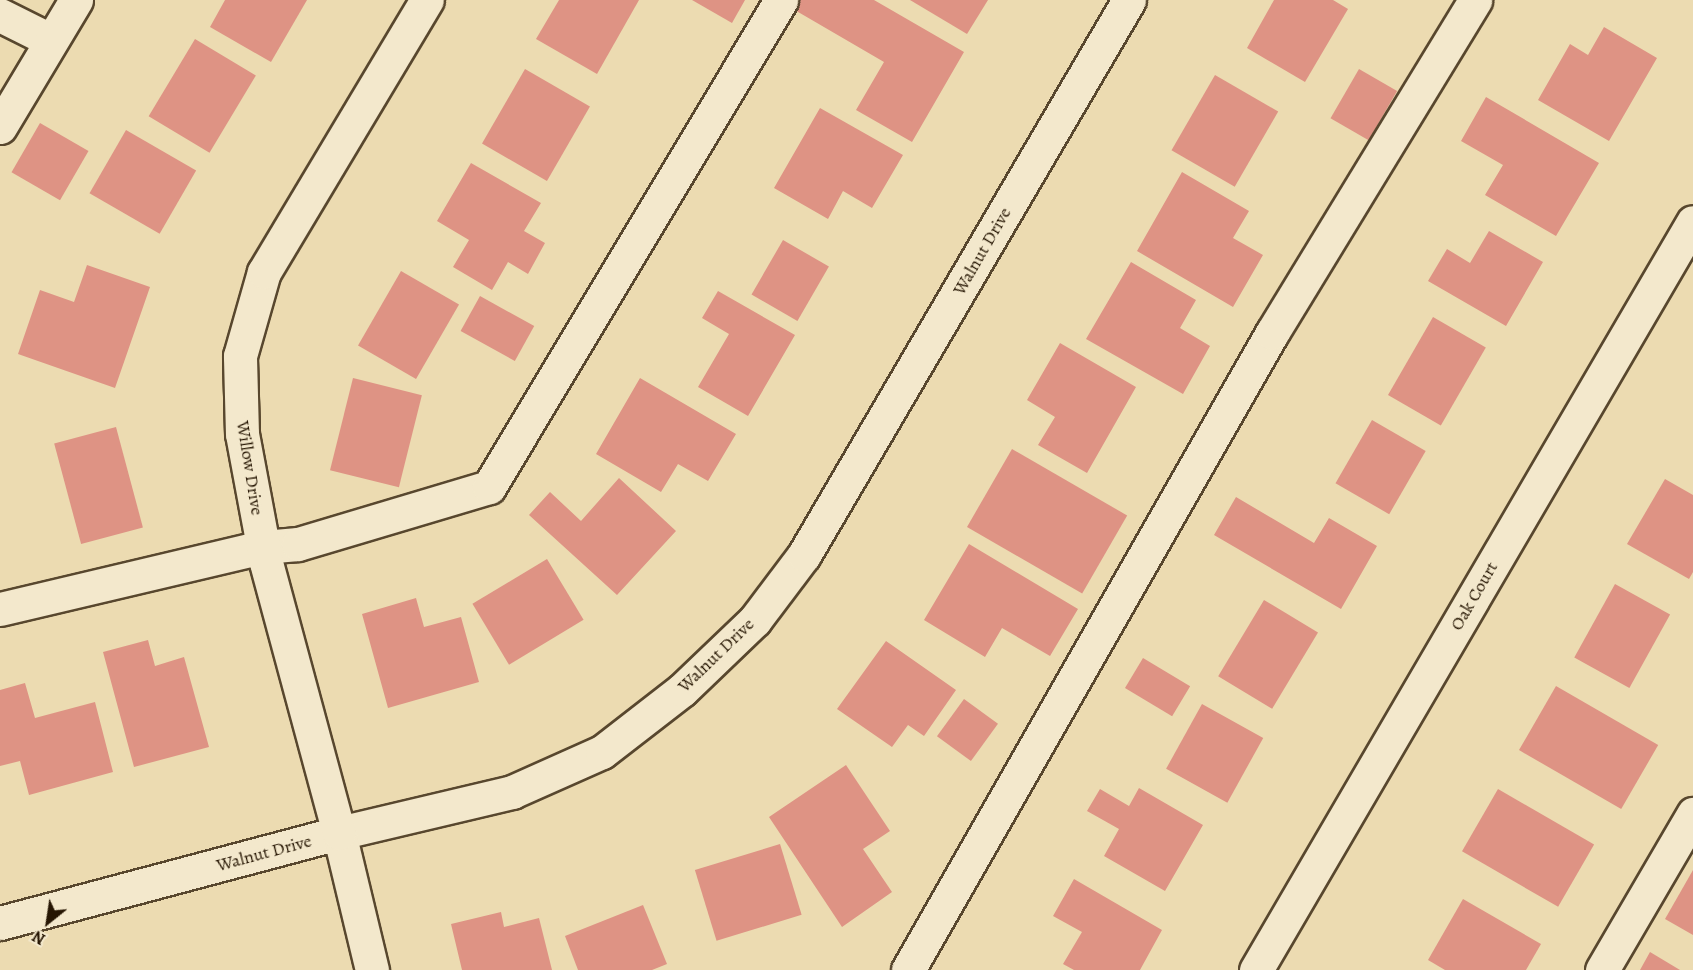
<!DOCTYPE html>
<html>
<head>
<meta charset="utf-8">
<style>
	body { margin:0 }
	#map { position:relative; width:1693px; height:970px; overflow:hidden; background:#ecdbb1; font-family:Alegreya,serif }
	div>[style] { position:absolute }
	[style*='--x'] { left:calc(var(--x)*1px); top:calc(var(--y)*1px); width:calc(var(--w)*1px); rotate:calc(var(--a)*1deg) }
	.building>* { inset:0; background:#de9384; transform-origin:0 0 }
	.roads { filter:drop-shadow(2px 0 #58472e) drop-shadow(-2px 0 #58472e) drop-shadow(0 2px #58472e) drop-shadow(0 -2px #58472e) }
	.minor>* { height:33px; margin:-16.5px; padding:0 16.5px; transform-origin:16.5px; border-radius:16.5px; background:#f3e8cc }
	span { translate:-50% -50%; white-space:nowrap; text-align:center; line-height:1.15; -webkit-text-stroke:4.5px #f3e8cc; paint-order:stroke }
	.street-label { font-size:18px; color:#261603 }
	.north { position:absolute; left:18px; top:892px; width:60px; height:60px; -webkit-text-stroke:4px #f3e8cc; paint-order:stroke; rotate:210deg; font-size:16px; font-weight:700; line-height:24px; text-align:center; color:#261603 }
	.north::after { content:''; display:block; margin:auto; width:21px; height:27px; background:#261603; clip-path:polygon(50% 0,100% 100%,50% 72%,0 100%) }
</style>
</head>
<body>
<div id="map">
	<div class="building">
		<div style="clip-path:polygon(225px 0,307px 0,271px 62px,210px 27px)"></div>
		<div style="clip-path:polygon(559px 0,639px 0,597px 74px,536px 39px)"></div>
		<div style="clip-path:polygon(692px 0,745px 0,732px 23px)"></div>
		<div style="clip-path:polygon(799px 0,874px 0,964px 52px,912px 142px,856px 110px,884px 62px,793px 9px)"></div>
		<div style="clip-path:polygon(910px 0,988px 0,967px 34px)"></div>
		<div style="clip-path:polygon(1274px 0,1333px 0,1348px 9px,1305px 82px,1247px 48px)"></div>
		<div style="clip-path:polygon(1604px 27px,1657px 58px,1609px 141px,1538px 100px,1570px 44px,1588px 55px)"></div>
		<div style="left:195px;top:39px;width:71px;height:90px;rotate:31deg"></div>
		<div style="left:525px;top:69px;width:75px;height:86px;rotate:30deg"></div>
		<div style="left:1359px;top:69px;width:44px;height:57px;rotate:30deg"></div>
		<div style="left:1215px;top:75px;width:73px;height:87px;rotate:30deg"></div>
		<div style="clip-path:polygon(1486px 97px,1599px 163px,1556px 236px,1485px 195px,1503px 165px,1461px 141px)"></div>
		<div style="clip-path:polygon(820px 108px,903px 155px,872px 208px,843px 191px,828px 219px,774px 188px)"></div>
		<div style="left:40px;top:123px;width:56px;height:57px;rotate:30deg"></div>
		<div style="left:126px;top:130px;width:81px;height:73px;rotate:30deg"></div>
		<div style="clip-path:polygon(471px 163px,541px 203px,524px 231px,545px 243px,528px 274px,508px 262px,492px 290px,453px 267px,469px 240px,437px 221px)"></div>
		<div style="clip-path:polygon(1182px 172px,1249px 211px,1233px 238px,1263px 255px,1233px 307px,1137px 251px)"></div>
		<div style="clip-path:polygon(1489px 231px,1543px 262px,1506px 326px,1428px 281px,1447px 249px,1470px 263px)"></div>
		<div style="left:783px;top:240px;width:53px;height:63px;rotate:30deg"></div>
		<div style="clip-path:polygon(1131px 262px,1196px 300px,1180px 328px,1210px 346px,1183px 394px,1086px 339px)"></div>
		<div style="clip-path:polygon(87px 265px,150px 287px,115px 388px,18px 354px,40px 290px,74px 302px)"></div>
		<div style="left:401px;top:271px;width:67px;height:86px;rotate:30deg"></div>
		<div style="clip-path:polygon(718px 291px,795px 335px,748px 416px,698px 387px,729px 334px,702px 318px)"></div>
		<div style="left:480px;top:296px;width:62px;height:40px;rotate:29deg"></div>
		<div style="left:1433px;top:317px;width:61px;height:90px;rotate:30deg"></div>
		<div style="clip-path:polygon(1060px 343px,1136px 387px,1087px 473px,1038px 445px,1055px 417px,1027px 400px)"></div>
		<div style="left:353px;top:378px;width:71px;height:95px;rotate:14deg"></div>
		<div style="clip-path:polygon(640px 378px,736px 434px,708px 481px,678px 464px,661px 492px,596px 454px)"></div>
		<div style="left:1372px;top:420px;width:62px;height:73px;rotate:30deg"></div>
		<div style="left:116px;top:427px;width:104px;height:64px;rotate:75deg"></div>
		<div style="left:1012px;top:449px;width:133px;height:90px;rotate:30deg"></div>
		<div style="clip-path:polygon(619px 478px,676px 531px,617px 595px,529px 515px,550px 492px,581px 521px)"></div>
		<div style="clip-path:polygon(1665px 479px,1693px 495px,1693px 572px,1689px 579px,1627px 544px)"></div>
		<div style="clip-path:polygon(1236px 497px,1314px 543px,1329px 518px,1377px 546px,1341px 609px,1214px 535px)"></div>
		<div style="clip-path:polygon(969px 544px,1078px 609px,1050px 656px,1002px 628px,985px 657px,924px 620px)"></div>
		<div style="left:547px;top:559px;width:71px;height:87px;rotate:59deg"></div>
		<div style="left:1615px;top:584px;width:63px;height:84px;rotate:29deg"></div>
		<div style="clip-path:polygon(416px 598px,424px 627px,461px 617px,479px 682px,388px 708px,362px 614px)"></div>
		<div style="left:1264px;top:600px;width:63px;height:89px;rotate:31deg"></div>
		<div style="clip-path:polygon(148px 640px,155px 666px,184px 657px,209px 747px,134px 767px,103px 652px)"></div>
		<div style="clip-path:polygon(886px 641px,956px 690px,924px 736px,908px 725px,892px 747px,837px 709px)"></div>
		<div style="left:1143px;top:658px;width:55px;height:35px;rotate:31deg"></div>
		<div style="clip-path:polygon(25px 683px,35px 718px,95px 702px,113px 772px,29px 795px,20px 761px,0 766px,0 690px)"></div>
		<div style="left:1556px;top:686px;width:118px;height:74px;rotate:30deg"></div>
		<div style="left:964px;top:699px;width:42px;height:46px;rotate:36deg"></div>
		<div style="left:1202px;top:704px;width:70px;height:74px;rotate:29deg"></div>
		<div style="clip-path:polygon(846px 765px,890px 831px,863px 849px,892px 892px,842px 927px,769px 817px)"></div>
		<div style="clip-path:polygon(1139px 788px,1203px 825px,1165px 891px,1104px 856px,1119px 829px,1087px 811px,1100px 789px,1129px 806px)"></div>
		<div style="left:1498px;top:789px;width:111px;height:72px;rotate:30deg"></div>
		<div style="left:780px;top:844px;width:74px;height:89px;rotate:73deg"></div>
		<div style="clip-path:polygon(1693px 870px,1693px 935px,1665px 919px)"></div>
		<div style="clip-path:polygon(1074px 879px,1162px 930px,1140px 970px,1074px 970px,1063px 964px,1082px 932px,1053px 916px)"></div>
		<div style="clip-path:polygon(1463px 899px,1541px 944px,1526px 970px,1445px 970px,1428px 960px)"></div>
		<div style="clip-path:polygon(643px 905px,667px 964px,652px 970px,578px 970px,565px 936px)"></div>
		<div style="clip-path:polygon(501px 912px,504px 927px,539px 918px,552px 970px,462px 970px,451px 924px)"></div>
		<div style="clip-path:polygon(1650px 952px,1680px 970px,1640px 970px)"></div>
	</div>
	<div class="roads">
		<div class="minor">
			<div style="--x:0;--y:15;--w:56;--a:26.6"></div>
			<div style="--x:0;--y:127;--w:148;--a:-59.1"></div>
			<div style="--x:0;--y:609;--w:270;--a:-13.3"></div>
			<div style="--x:263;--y:547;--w:35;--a:-5"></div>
			<div style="--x:298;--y:544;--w:199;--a:-16.6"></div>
			<div style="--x:489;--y:487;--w:568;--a:-59.05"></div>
			<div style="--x:0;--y:923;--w:351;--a:-14.9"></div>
			<div style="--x:339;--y:833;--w:178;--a:-13.3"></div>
			<div style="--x:512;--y:792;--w:98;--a:-24"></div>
			<div style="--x:602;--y:752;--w:101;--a:-37.8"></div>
			<div style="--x:682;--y:690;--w:101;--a:-43.8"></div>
			<div style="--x:755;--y:620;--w:81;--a:-53"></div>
			<div style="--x:804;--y:555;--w:643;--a:-59.65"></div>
			<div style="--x:372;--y:970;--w:141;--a:-103.5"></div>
			<div style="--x:339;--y:833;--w:281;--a:-105.1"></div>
			<div style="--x:266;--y:562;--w:130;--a:-100.6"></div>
			<div style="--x:242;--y:434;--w:78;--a:-91.5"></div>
			<div style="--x:240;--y:356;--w:87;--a:-74.1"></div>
			<div style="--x:264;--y:272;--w:317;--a:-59.1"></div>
			<div style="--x:908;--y:970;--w:734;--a:-60.26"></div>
			<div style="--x:1272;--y:333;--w:390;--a:-58.6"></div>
			<div style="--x:1256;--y:970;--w:866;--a:-59.71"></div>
			<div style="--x:1602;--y:970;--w:181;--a:-59.7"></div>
		</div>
	</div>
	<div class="street-label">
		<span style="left:982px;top:251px;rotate:-60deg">Walnut Drive</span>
		<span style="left:250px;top:468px;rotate:81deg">Willow Drive</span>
		<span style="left:1474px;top:596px;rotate:-60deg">Oak Court</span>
		<span style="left:716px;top:655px;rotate:-44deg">Walnut Drive</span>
		<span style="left:264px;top:853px;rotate:-15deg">Walnut Drive</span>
	</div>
	<div class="north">N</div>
</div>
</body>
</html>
